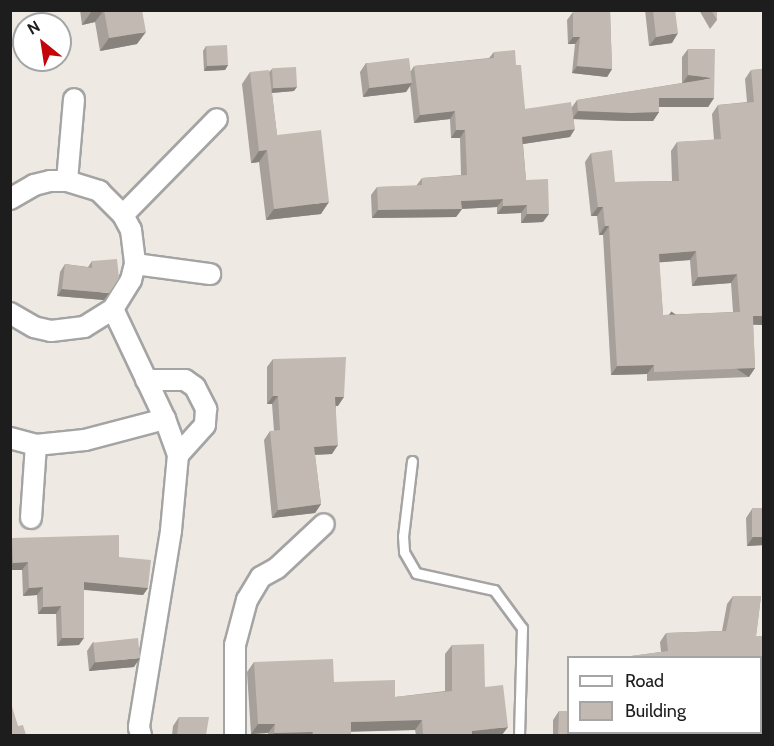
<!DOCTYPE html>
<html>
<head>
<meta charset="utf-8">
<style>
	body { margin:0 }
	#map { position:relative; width:774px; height:746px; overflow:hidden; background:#eeeae3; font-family:Cabin,sans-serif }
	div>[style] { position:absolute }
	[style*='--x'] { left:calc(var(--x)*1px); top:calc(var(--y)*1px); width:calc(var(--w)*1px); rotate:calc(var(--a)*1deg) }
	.roads { filter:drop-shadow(2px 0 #a4a4a4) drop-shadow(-2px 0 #a4a4a4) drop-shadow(0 2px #a4a4a4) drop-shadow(0 -2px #a4a4a4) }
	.lane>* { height:9px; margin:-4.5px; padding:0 4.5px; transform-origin:4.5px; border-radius:4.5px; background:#fff }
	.street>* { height:20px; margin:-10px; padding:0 10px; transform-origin:10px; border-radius:10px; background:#fff }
	.wall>* { inset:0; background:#a79f99 }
	.shaded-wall>* { inset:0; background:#88827d; transform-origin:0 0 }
	.building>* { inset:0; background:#c2b9b2; transform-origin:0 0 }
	span { translate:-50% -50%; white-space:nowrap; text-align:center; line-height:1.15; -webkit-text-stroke:5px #fff; paint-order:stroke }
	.frame { position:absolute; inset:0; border:12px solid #1d1d1d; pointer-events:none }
	.legend { position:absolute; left:567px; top:656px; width:195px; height:78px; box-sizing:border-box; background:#fff; border:2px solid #a5a5a5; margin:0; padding:8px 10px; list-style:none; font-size:18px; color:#1d1d1d }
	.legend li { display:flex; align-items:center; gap:12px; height:30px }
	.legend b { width:30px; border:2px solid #a5a5a5 }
	.north { position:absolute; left:12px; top:12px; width:60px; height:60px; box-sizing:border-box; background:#fff; border:2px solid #a5a5a5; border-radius:50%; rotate:330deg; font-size:16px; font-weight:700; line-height:24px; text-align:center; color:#1d1d1d }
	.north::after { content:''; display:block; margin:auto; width:21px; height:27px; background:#c40509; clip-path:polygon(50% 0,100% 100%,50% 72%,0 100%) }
</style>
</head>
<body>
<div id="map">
	<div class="roads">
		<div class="lane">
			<div style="--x:412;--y:461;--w:76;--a:96.8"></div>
			<div style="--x:403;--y:536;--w:16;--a:86"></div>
			<div style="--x:404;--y:552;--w:24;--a:60"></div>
			<div style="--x:416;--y:573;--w:80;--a:12.3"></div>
			<div style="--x:494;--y:590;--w:47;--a:53.6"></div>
			<div style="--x:522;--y:628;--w:108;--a:91.6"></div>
		</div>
		<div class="street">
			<div style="--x:67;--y:181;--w:82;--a:-85.1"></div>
			<div style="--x:10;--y:199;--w:28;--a:-30"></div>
			<div style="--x:34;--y:185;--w:16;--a:-14"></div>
			<div style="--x:50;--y:181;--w:17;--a:0"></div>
			<div style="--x:67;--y:181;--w:34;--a:17"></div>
			<div style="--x:99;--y:191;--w:34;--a:45"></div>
			<div style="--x:123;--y:215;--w:17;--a:62"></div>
			<div style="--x:131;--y:230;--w:34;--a:83"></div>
			<div style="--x:135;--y:264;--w:16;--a:104"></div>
			<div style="--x:131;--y:280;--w:34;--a:122"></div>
			<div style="--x:113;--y:309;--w:34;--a:148"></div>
			<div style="--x:84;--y:327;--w:33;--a:173"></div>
			<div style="--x:51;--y:331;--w:17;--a:-167"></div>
			<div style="--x:34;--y:327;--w:28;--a:-150"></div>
			<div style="--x:123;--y:215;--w:134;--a:-45.6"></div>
			<div style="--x:135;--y:264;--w:76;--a:7.6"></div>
			<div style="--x:113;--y:309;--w:122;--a:64.7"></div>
			<div style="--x:165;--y:419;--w:38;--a:70"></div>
			<div style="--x:178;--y:455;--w:76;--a:95.3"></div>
			<div style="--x:171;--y:531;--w:199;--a:99.3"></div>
			<div style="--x:139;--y:727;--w:9;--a:77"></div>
			<div style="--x:146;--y:380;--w:39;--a:0"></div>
			<div style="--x:185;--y:380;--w:12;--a:35"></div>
			<div style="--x:195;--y:387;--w:25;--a:63"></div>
			<div style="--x:206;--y:409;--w:16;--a:94"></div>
			<div style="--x:205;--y:425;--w:40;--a:132"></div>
			<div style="--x:10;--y:438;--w:27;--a:15"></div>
			<div style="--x:36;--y:445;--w:49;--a:-5.8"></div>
			<div style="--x:85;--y:440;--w:83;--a:-14.7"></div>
			<div style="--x:31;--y:518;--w:73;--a:-86.1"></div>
			<div style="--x:235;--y:736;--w:91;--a:-90"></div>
			<div style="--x:235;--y:645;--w:47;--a:-75.1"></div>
			<div style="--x:247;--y:600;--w:27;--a:-59"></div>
			<div style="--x:261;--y:577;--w:18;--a:-29"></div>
			<div style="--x:277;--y:568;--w:64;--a:-43.1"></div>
		</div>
	</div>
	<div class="wall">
		<div style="clip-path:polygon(80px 10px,142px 10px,137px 44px,100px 51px,95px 22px,82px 25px)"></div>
		<div style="clip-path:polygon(582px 10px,610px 10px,612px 69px,607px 77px,572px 73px,575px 44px,568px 44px,567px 20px,573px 12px,582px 12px)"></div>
		<div style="clip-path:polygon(645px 10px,675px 10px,672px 43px,649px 46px)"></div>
		<div style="clip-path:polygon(699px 10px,717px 10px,717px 20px,710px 29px)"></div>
		<div style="clip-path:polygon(206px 46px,228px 65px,225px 70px,204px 71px,203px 51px)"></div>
		<div style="clip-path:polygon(688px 49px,714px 98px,708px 107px,659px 107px,659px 112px,653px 121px,625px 121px,574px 119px,570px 137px,523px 144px,526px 180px,543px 222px,521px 223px,521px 213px,497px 214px,497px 207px,462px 209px,456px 217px,372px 218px,371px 195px,377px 187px,416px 186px,422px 178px,461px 175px,460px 138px,451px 138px,450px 119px,414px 123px,410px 86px,406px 92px,363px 97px,360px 72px,366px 63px,411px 71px,414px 66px,489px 58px,494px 52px,516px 65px,525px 109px,572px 107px,577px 100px,682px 83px,682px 57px)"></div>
		<div style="clip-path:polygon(272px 69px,294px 91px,272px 93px,277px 135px,321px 214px,266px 220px,259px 162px,251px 163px,242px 84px,250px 72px,269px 72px)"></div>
		<div style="clip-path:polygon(evenodd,764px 69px,764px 325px,753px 325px,755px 368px,749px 377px,647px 381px,647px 374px,611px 375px,603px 235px,599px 235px,597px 216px,591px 216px,585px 162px,591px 153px,615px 182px,672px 181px,671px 151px,677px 142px,714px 140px,712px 114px,718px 105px,747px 102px,745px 79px,751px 70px,764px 69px,690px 260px,692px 286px,731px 283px,733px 312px,663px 315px,659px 262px,690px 260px)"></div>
		<div style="clip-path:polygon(92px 261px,104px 300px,57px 296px,60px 272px,65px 264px,88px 267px)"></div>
		<div style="clip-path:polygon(273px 359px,338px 406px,336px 406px,332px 454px,315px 455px,321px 504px,315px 513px,272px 518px,264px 440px,270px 431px,274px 431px,272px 404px,267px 404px,267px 367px)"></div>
		<div style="clip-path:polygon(752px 509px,764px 545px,747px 546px,746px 518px)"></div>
		<div style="clip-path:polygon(12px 538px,119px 557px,148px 588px,143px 595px,84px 590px,79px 645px,57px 646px,56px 614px,38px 614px,37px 595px,23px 596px,22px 570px,10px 570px,10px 541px)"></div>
		<div style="clip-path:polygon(733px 596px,761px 596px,756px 636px,764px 636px,764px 735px,553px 735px,553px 720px,559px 711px,568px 711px,568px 732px,760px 732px,760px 657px,630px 657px,631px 656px,661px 652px,660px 642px,666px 633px,722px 631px,727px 604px)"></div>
		<div style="clip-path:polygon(93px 642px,134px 667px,89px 671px,87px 651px)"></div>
		<div style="clip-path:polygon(452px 645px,485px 687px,502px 735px,416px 735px,415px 730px,351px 731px,351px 735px,268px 735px,268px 733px,251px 734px,247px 672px,254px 662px,395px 697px,445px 691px,445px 654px)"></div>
		<div style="clip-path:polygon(179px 717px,206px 735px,172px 735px,173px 726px)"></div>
	</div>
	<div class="shaded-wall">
		<div style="clip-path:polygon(101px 10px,104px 10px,95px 22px,82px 25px,91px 12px)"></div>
		<div style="clip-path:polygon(146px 32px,137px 44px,100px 51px,109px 38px)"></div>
		<div style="clip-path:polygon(678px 33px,672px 43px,649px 46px,656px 37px)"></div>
		<div style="clip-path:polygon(573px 37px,580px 37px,575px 44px,568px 44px)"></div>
		<div style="clip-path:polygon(228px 65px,225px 70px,204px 71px,207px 66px)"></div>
		<div style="clip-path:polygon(577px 66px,612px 69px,607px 77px,572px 73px)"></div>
		<div style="clip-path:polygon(688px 75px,714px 78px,682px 84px)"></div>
		<div style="clip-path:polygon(412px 83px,406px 92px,363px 97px,369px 88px)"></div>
		<div style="clip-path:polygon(297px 87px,294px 91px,270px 93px,273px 88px)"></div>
		<div style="clip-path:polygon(659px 98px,714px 98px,708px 107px,653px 107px)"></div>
		<div style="clip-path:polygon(455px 111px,450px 119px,414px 123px,420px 115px)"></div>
		<div style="clip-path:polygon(578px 111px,659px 112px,653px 121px,625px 121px,572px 119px)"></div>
		<div style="clip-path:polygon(575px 129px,570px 137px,516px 145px,522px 137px)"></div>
		<div style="clip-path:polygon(456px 130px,465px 130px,460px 138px,451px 138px)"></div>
		<div style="clip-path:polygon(267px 150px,259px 162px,251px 163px,259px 151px)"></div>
		<div style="clip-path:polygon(503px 199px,497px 207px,458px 209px,462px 209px,456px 217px,372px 218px,378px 210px,461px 201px)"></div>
		<div style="clip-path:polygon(329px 202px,321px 214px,266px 220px,274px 209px)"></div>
		<div style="clip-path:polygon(527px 205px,521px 213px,497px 214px,503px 206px)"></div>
		<div style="clip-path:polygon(598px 207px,603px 207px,597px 216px,591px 216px)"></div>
		<div style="clip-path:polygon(527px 214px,549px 214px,543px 222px,521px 223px)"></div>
		<div style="clip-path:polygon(605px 226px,609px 226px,603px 235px,599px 235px)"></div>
		<div style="clip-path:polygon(696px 251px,690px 260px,652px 263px,659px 254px)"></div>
		<div style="clip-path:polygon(737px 274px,731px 283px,692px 286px,698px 277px)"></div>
		<div style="clip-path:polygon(62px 289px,109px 293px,104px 300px,57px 296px)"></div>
		<div style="clip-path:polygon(753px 316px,764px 316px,764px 325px,747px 324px)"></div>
		<div style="clip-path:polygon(654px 365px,647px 374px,611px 375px,617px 366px)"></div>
		<div style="left:755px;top:368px;width:11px;height:101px;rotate:124deg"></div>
		<div style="clip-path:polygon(273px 396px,278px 396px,272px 404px,267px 404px)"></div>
		<div style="clip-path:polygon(335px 397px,344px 397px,338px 406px,329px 405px)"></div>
		<div style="clip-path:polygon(338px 445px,332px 454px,308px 455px,314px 447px)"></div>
		<div style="clip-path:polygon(321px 504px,315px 513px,272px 518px,278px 510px)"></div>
		<div style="clip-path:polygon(753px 537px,764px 537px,764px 545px,747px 546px)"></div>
		<div style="clip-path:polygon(28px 562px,22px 570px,10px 570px,10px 567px,13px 563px)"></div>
		<div style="clip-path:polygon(84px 582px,148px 588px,143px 595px,78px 589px)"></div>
		<div style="clip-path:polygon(43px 587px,37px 595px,23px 596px,29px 588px)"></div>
		<div style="clip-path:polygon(61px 606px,56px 614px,38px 614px,43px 607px)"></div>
		<div style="clip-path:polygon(62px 638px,84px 638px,79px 645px,57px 646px)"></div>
		<div style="clip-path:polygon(140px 658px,134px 667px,89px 671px,95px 662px)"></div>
		<div style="clip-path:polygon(422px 720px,415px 730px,344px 732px,351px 722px)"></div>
		<div style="clip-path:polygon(258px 724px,275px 724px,268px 733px,251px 734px)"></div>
		<div style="clip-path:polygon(508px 727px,502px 735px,469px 735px,472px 731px)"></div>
		<div style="clip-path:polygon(313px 732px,310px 735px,273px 735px,274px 733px)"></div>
	</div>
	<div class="building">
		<div style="clip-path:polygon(104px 10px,142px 10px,146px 32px,109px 38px)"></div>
		<div style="clip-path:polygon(587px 10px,610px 10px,612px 69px,577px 66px,580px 37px,573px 37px,573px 12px,588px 12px)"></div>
		<div style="clip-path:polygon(653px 10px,675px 10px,678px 33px,656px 37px)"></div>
		<div style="clip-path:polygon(711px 10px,717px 10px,717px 20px)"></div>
		<div style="left:227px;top:45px;width:20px;height:21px;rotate:87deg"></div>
		<div style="clip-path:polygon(688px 49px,715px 49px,714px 98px,659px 98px,659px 112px,631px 113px,578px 111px,577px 100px,714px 78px,688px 75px)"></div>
		<div style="clip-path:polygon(515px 50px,516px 65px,521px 65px,525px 109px,571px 102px,575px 129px,522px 137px,526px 180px,548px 179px,549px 214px,527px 214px,527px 205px,503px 206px,503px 199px,461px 201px,462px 209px,378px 210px,377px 187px,422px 185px,422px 178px,467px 175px,465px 130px,456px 130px,455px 111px,420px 115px,414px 66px,494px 58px,494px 52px)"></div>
		<div style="left:409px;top:58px;width:25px;height:43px;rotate:83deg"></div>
		<div style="left:296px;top:67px;width:20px;height:24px;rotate:87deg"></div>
		<div style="clip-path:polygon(evenodd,764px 69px,764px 316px,753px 316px,755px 368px,654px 372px,654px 365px,617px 366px,609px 226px,605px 226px,603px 207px,598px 207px,591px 153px,612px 150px,615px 182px,679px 181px,677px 142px,721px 139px,718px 105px,754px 102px,751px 70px,764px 69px,696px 251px,698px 277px,737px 274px,740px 312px,663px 315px,659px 254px,696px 251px)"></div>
		<div style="clip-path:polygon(269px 70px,277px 135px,321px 130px,329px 202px,274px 209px,267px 150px,259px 151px,250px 72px)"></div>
		<div style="clip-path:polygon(117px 259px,119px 278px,109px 293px,62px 289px,65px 264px,92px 268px,92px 261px)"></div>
		<div style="clip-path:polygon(346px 357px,344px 397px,335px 397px,338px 445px,314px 447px,321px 504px,278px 510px,270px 431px,280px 430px,278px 396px,273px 396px,273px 359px)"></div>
		<div style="left:764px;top:508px;width:29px;height:12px;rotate:90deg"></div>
		<div style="clip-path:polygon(119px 535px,119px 557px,151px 560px,148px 588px,84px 582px,84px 638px,62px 638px,61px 606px,43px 607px,43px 587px,29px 588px,28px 562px,13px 563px,12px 538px)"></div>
		<div style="clip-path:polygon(733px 596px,761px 596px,756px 636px,764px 636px,764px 735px,558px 735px,559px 711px,568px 711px,568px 732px,760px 732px,760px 657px,631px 657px,631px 656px,668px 651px,666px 633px,726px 631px)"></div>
		<div style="left:138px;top:638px;width:20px;height:45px;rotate:84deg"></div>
		<div style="clip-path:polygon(484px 644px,485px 687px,503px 685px,508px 727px,472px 731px,472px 735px,423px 735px,422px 720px,351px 722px,351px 735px,313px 735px,313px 732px,274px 733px,275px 724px,258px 724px,254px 662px,333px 659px,334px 682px,395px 680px,395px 697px,452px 691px,452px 645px)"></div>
		<div style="clip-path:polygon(10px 700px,18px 726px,23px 725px,26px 735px,10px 735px)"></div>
		<div style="clip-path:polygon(179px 717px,209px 717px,206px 735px,177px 735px)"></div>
	</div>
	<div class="frame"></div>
	<ul class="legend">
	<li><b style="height:8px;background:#fff"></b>Road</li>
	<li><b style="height:16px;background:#c2b9b2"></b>Building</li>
	</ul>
	<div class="north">N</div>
</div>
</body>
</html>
